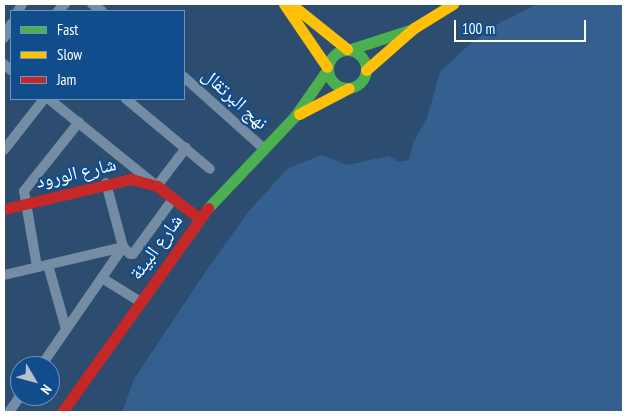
<!DOCTYPE html>
<html>
<head>
<meta charset="utf-8">
<style>
	body { margin:0 }
	#map { position:relative; width:627px; height:416px; overflow:hidden; background:#2d4d70; font-family:"PT Sans Narrow","Noto Naskh Arabic",sans-serif }
	div>[style] { position:absolute }
	[style*='--x'] { left:calc(var(--x)*1px); top:calc(var(--y)*1px); width:calc(var(--w)*1px); rotate:calc(var(--a)*1deg) }
	.water>* { inset:0; background:#345f8e }
	.street>* { height:10px; margin:-5px; padding:0 5px; transform-origin:5px; border-radius:5px; background:#748ca4 }
	.fast>* { height:11px; margin:-5.5px; padding:0 5.5px; transform-origin:5.5px; border-radius:5.5px; background:#4caf50 }
	.fast>.ring { margin:-5.5px; padding:0; box-sizing:content-box; background:none; border:11px solid #4caf50; border-radius:50% }
	.slow>* { height:11px; margin:-5.5px; padding:0 5.5px; transform-origin:5.5px; border-radius:5.5px; background:#ffc107 }
	.jam>* { height:11px; margin:-5.5px; padding:0 5.5px; transform-origin:5.5px; border-radius:5.5px; background:#c62828 }
	span { translate:-50% -50%; white-space:nowrap; text-align:center; line-height:1.15; -webkit-text-stroke:4.5px #114c8c; paint-order:stroke }
	.street-label { font-size:19px; color:#fff }
	.frame { position:absolute; inset:0; border:5px solid #fff; pointer-events:none }
	.legend { position:absolute; left:10px; top:10px; width:175px; height:90px; box-sizing:border-box; background:#114c8c; border:1px solid #7094ba; margin:0; padding:6px 9px; list-style:none; font-size:15px; color:#fff }
	.legend li { display:flex; align-items:center; gap:10px; height:25px }
	.legend b { width:25px; border:1px solid #7094ba }
	.north { position:absolute; left:10px; top:356px; width:50px; height:50px; box-sizing:border-box; background:#114c8c; border:1px solid #7094ba; border-radius:50%; rotate:127deg; font-size:14px; font-weight:700; line-height:20px; text-align:center; color:#fff }
	.north::after { content:''; display:block; margin:auto; width:18px; height:22px; background:#b6c1cd; clip-path:polygon(50% 0,100% 100%,50% 72%,0 100%) }
	.scale { position:absolute; left:454px; top:20px; width:132px; height:22px; box-sizing:border-box; border:2px solid #fff; border-top:0; padding-left:6px; font-size:15px; line-height:18px; white-space:nowrap; color:#fff; -webkit-text-stroke:4px #114c8c; paint-order:stroke }
</style>
</head>
<body>
<div id="map">
	<div class="water">
		<div style="clip-path:polygon(537px 4px,623px 4px,623px 412px,122px 412px,134px 379px,208px 268px,249px 211px,288px 168px,322px 155px,347px 165px,389px 156px,399px 162px,409px 160px,413px 143px,427px 118px,440px 72px,469px 45px,499px 23px)"></div>
	</div>
	<div class="street">
		<div style="--x:92;--y:4;--w:12;--a:35"></div>
		<div style="--x:18;--y:11;--w:8;--a:-60"></div>
		<div style="--x:58;--y:11;--w:10;--a:-45"></div>
		<div style="--x:4;--y:38;--w:16;--a:-63"></div>
		<div style="--x:4;--y:64;--w:9;--a:41"></div>
		<div style="--x:184;--y:77;--w:106;--a:41.9"></div>
		<div style="--x:49;--y:99;--w:139;--a:38.9"></div>
		<div style="--x:157;--y:186;--w:48;--a:-52.7"></div>
		<div style="--x:126;--y:99;--w:109;--a:39.8"></div>
		<div style="--x:4;--y:150;--w:65;--a:-51.9"></div>
		<div style="--x:106;--y:183;--w:66;--a:75.1"></div>
		<div style="--x:123;--y:247;--w:10;--a:45"></div>
		<div style="--x:130;--y:254;--w:3;--a:0"></div>
		<div style="--x:133;--y:254;--w:68;--a:-54"></div>
		<div style="--x:48;--y:265;--w:66;--a:74.3"></div>
		<div style="--x:37;--y:267;--w:77;--a:-99.7"></div>
		<div style="--x:24;--y:191;--w:88;--a:-51.4"></div>
		<div style="--x:4;--y:275;--w:122;--a:-13.2"></div>
		<div style="--x:102;--y:278;--w:44;--a:31.9"></div>
		<div style="--x:41;--y:366;--w:145;--a:-55.4"></div>
		<div style="--x:9;--y:412;--w:19;--a:-55"></div>
	</div>
	<div class="fast">
		<div style="--x:351;--y:49;--w:65;--a:-17.9"></div>
		<div class="ring" style="left:328px;top:50px;width:27px;height:27px"></div>
		<div style="--x:208;--y:208;--w:127;--a:-46.6"></div>
		<div style="--x:295;--y:116;--w:56;--a:-55.2"></div>
	</div>
	<div class="slow">
		<div style="--x:284;--y:4;--w:76;--a:55.7"></div>
		<div style="--x:291;--y:4;--w:72;--a:38.8"></div>
		<div style="--x:366;--y:70;--w:64;--a:-41.2"></div>
		<div style="--x:414;--y:28;--w:46;--a:-31.6"></div>
		<div style="--x:299;--y:114;--w:56;--a:-27.5"></div>
	</div>
	<div class="jam">
		<div style="--x:4;--y:209;--w:130;--a:-13.3"></div>
		<div style="--x:131;--y:179;--w:27;--a:15"></div>
		<div style="--x:157;--y:186;--w:53;--a:37.3"></div>
		<div style="--x:62;--y:412;--w:251;--a:-54.4"></div>
	</div>
	<div class="street-label">
		<span style="left:235px;top:99px;rotate:42deg">نهج البرتقال</span>
		<span style="left:76px;top:173px;rotate:-13deg">شارع الورود</span>
		<span style="left:156px;top:247px;rotate:-54deg">شارع البيئة</span>
	</div>
	<div class="frame"></div>
	<ul class="legend">
	<li><b style="height:6px;background:#4caf50"></b>Fast</li>
	<li><b style="height:6px;background:#ffc107"></b>Slow</li>
	<li><b style="height:6px;background:#c62828"></b>Jam</li>
	</ul>
	<div class="north">N</div>
	<div class="scale">100 m</div>
</div>
</body>
</html>
